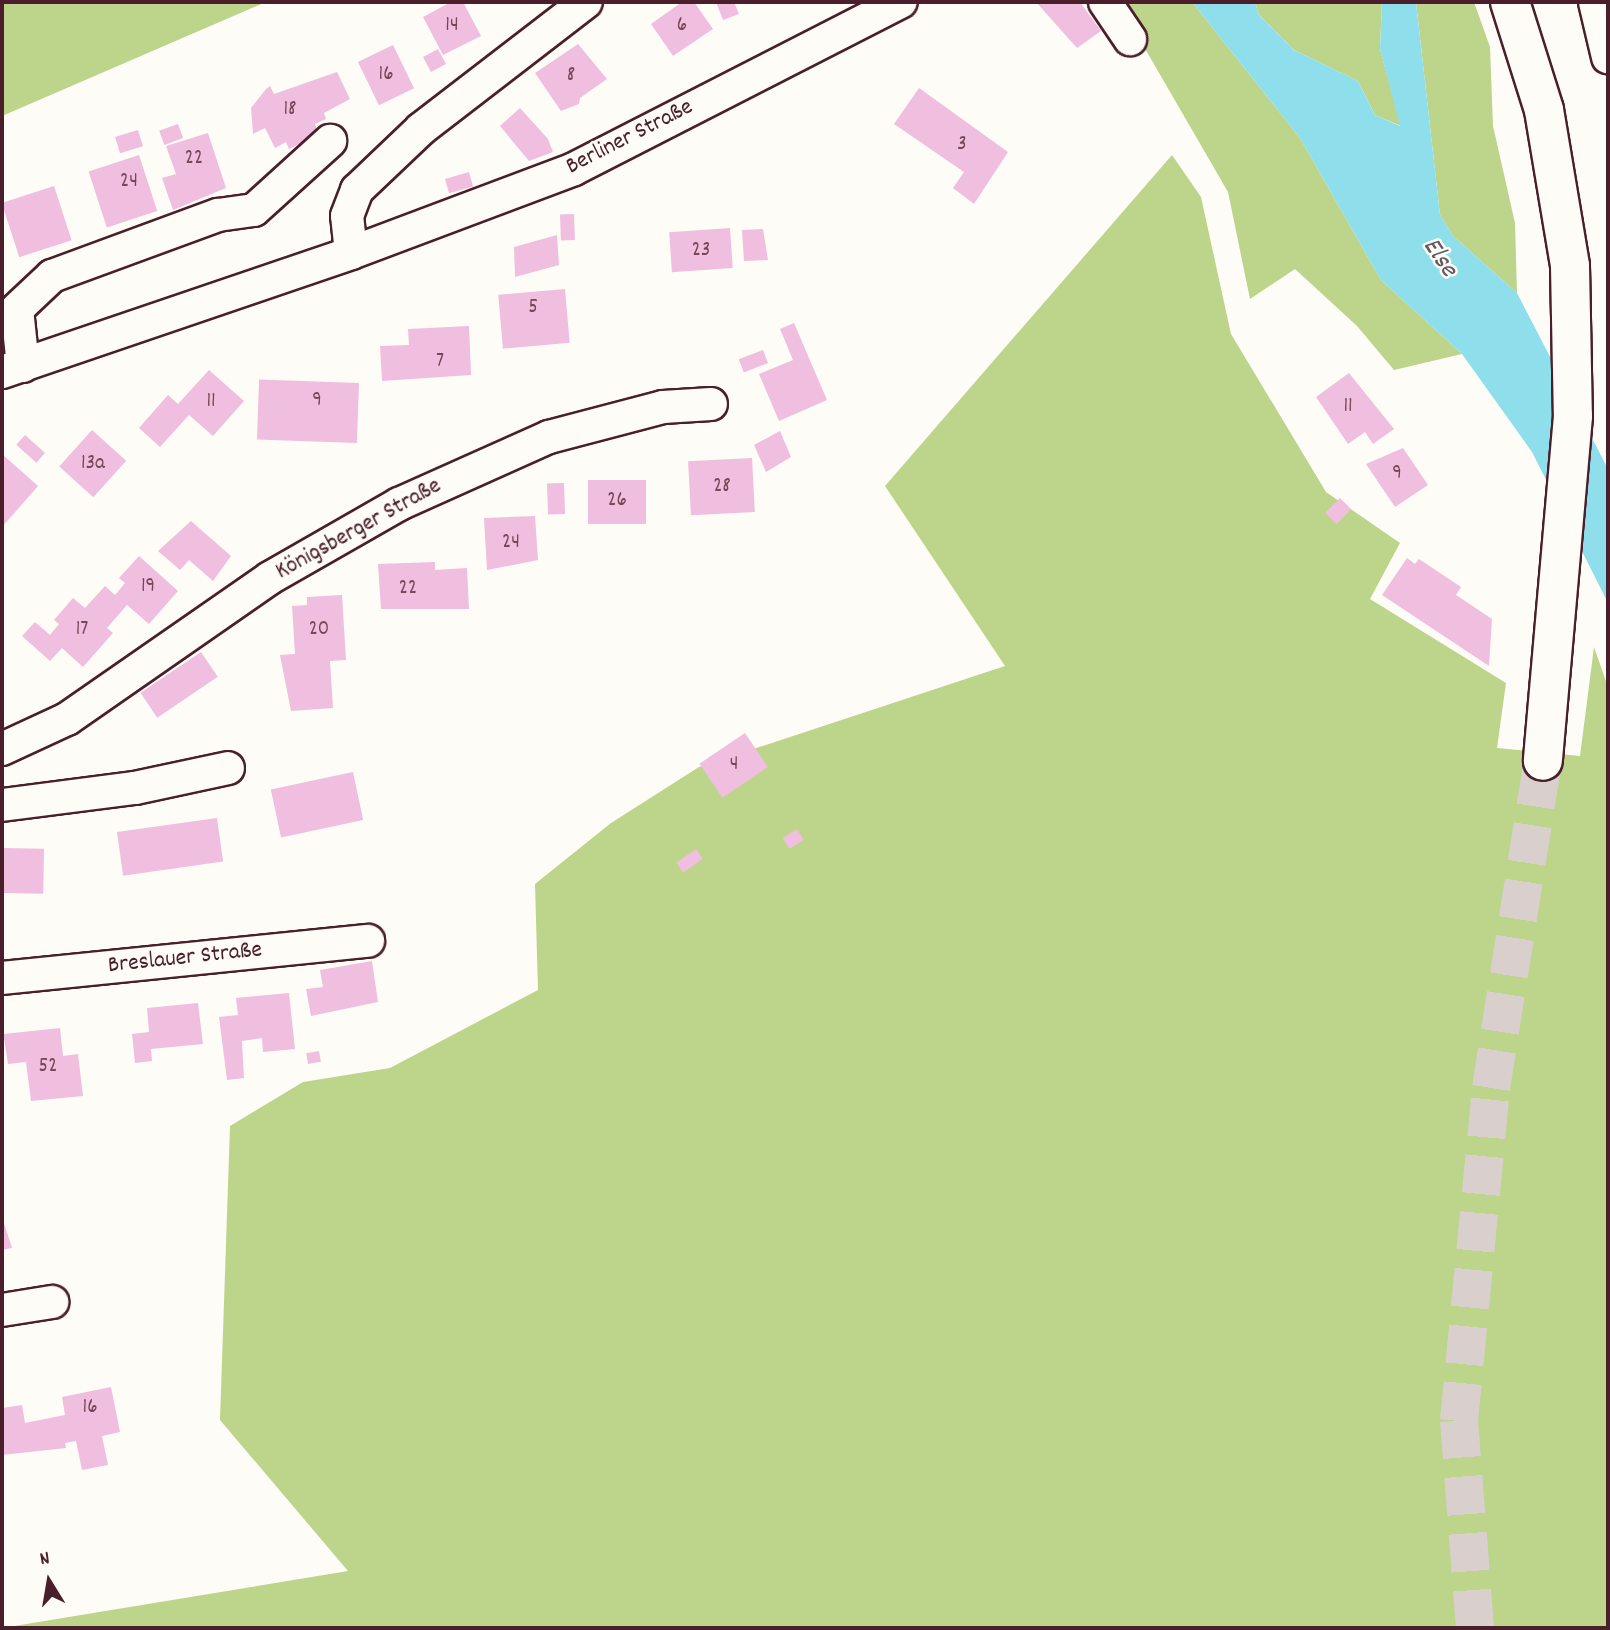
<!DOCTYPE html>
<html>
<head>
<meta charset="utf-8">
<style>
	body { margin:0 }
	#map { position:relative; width:1610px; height:1630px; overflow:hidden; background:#fdfcf7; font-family:Dekko,sans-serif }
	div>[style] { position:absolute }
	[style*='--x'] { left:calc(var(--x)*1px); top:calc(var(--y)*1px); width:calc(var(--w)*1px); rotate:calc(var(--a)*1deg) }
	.green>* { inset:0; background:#bdd48b }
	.water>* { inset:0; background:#8fdeec }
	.building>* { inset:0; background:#f0bede; transform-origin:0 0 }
	.major-tunnel>* { height:38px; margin-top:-19px; transform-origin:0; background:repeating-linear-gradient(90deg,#d9d0ce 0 38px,transparent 0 57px) }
	.roads { filter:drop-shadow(2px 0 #4a1f2b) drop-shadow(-2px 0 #4a1f2b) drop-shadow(0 2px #4a1f2b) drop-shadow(0 -2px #4a1f2b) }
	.minor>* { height:32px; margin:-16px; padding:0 16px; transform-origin:16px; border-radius:16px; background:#fdfcf7 }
	.major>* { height:38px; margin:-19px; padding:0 19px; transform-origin:19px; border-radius:19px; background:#fdfcf7 }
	span { translate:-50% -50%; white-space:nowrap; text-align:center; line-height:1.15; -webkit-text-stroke:5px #fdfcf7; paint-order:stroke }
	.number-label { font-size:21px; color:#744758 }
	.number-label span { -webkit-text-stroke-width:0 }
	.street-label { font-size:24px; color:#4a1f2b }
	.water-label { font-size:26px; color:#5f5865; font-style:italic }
	.frame { position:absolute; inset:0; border:4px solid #4a1f2b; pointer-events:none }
	.north { position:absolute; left:14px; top:1546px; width:70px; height:70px; -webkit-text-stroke:5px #fdfcf7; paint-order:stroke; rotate:349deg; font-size:19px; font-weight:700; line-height:28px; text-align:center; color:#4a1f2b }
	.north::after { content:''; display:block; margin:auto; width:24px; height:32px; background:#4a1f2b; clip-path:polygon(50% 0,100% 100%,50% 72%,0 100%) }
</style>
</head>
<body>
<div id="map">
	<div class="green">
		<div style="clip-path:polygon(2px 2px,266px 2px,2px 116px)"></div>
		<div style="clip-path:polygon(1118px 2px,1192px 2px,1300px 138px,1381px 280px,1462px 354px,1394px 370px,1357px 326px,1295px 269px,1250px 299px,1228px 192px)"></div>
		<div style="clip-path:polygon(1255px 2px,1382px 2px,1380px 49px,1401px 126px,1375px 115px,1358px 81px,1294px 50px,1259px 15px)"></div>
		<div style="clip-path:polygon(1416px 2px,1474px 2px,1490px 47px,1493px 126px,1515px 223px,1517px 293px,1453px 236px,1440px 215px)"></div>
		<div style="clip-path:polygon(1172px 155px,1201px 197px,1231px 334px,1326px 492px,1400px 543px,1370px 599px,1506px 683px,1497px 748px,1580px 756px,1594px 647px,1608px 687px,1608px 1628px,2px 1628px,348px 1571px,220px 1420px,230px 1126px,303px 1082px,390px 1068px,538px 990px,535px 884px,611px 823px,699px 767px,1005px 666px,885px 486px)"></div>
	</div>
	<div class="water">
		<div style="clip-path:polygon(1192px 2px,1255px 2px,1259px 15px,1294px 50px,1358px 81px,1375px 115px,1400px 126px,1380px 49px,1382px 2px,1416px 2px,1440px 215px,1453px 236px,1517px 293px,1608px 469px,1608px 603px,1532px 452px,1462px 354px,1381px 280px,1300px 138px)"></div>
	</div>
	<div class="building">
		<div style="clip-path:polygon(451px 2px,463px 2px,481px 36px,443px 55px,423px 17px)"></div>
		<div style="clip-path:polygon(682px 2px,694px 2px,713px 29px,673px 56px,651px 24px)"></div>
		<div style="clip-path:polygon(716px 2px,734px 2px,739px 14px,723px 20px)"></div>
		<div style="clip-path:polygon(1036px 2px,1080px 2px,1101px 31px,1077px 48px)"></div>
		<div style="clip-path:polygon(578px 44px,607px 79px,580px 98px,579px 104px,561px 111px,535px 73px)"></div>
		<div style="left:393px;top:45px;width:48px;height:39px;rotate:64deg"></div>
		<div style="left:438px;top:49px;width:17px;height:17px;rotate:62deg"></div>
		<div style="clip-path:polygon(337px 72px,350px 99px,324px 113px,326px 119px,315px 124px,319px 134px,289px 149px,286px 142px,275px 148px,265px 128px,253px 134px,251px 108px,266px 89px,270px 86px,274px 94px)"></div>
		<div style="clip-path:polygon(919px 88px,1008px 152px,974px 204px,953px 188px,964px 172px,894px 124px)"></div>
		<div style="clip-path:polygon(520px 108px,548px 139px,553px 152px,529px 161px,500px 126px)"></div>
		<div style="left:178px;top:124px;width:15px;height:20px;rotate:70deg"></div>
		<div style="left:138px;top:130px;width:17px;height:24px;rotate:73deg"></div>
		<div style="clip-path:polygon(208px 133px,226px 188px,173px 210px,162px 178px,176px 174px,166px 146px)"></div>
		<div style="left:139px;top:155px;width:59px;height:53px;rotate:72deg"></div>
		<div style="left:469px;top:172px;width:15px;height:25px;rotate:74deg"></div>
		<div style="left:54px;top:186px;width:57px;height:55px;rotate:72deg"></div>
		<div style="left:574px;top:214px;width:26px;height:14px;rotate:88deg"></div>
		<div style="left:730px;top:228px;width:40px;height:61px;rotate:86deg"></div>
		<div style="clip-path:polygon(763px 229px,768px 260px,744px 261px,742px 230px)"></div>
		<div style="clip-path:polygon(557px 235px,559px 265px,515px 277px,514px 247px)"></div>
		<div style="left:565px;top:289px;width:54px;height:67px;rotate:85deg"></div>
		<div style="clip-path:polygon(794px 323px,827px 400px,779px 421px,759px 374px,793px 360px,780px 329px)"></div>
		<div style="clip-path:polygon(469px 326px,471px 375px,382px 381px,380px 346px,409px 345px,408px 329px)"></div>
		<div style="left:763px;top:350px;width:14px;height:26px;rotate:69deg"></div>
		<div style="clip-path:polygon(209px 370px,244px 401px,213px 436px,189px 415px,160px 447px,139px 428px,168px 395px,178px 404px)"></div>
		<div style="clip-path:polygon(1349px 373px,1394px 429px,1373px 444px,1365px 432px,1348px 444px,1316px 397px)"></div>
		<div style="left:359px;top:383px;width:60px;height:100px;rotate:92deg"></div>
		<div style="left:92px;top:430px;width:46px;height:49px;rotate:42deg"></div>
		<div style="clip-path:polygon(780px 431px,791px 457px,766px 472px,754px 445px)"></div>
		<div style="left:25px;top:435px;width:27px;height:13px;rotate:42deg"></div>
		<div style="clip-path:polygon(1403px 448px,1428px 485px,1395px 507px,1366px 464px)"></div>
		<div style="clip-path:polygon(2px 454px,38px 486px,2px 527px)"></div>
		<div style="left:752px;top:458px;width:54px;height:64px;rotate:87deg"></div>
		<div style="left:588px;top:480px;width:58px;height:44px"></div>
		<div style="left:564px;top:483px;width:31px;height:17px;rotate:88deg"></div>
		<div style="left:1340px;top:498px;width:16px;height:21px;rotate:45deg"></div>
		<div style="clip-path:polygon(535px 516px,538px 560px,487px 570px,484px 518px)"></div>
		<div style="clip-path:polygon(191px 521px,231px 556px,213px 581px,189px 560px,180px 570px,158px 551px)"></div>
		<div style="clip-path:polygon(139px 556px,178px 591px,149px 624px,127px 605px,107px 628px,113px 633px,83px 667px,62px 648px,50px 661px,22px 636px,35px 622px,50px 635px,59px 624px,54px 620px,73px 598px,85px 608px,105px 586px,115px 595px,125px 583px,119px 578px)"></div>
		<div style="clip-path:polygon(1407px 558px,1415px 564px,1419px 559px,1461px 587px,1456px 595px,1492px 619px,1489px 666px,1382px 595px)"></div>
		<div style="clip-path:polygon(435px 562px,435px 570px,467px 568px,469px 609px,381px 609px,378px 564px)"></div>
		<div style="clip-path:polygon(342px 595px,346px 660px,330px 661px,333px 708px,291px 711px,280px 655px,295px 654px,292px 606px,307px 605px,307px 597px)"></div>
		<div style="left:201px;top:652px;width:30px;height:73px;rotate:56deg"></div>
		<div style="left:745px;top:733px;width:41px;height:55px;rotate:56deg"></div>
		<div style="left:353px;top:772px;width:49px;height:84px;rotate:78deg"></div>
		<div style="left:217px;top:818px;width:44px;height:101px;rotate:82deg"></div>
		<div style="left:797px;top:829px;width:13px;height:17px;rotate:58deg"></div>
		<div style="left:2px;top:848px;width:42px;height:45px;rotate:1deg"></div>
		<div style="left:696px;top:849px;width:12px;height:24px;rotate:55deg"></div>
		<div style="clip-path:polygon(372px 961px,378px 1002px,311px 1016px,306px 989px,323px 987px,320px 970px)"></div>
		<div style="clip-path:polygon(289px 993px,295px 1049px,263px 1052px,262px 1038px,242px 1041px,244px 1078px,227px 1080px,219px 1017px,238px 1015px,236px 998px)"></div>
		<div style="clip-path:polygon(198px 1003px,203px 1044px,151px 1049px,152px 1061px,135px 1063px,132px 1034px,149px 1032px,147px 1008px)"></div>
		<div style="clip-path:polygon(2px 1025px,4px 1034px,60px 1028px,63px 1056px,78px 1054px,83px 1096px,31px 1101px,26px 1062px,8px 1064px)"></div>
		<div style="left:319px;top:1051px;width:11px;height:13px;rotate:80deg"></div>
		<div style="clip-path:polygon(2px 1217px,12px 1248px,2px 1250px)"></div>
		<div style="clip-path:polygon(111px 1387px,120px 1432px,102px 1436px,108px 1465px,82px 1470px,76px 1441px,65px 1443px,66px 1448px,2px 1455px,2px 1408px,22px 1405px,25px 1423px,65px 1415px,62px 1397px)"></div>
	</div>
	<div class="major-tunnel">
		<div style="--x:1475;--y:1628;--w:208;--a:-94.4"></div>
		<div style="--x:1459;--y:1421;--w:335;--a:-84.5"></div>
		<div style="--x:1491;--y:1088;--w:331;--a:-81"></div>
	</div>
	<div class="roads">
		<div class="minor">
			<div style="--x:1105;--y:2;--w:45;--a:56"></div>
			<div style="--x:1595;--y:2;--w:57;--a:76.7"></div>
			<div style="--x:351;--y:253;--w:37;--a:-96"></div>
			<div style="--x:347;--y:216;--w:28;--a:-69"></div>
			<div style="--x:357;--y:190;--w:88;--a:-43.6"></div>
			<div style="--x:421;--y:129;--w:208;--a:-37.6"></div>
			<div style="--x:23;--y:366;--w:57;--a:-96"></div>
			<div style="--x:17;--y:309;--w:48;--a:-43.3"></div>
			<div style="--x:52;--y:276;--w:177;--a:-20.2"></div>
			<div style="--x:218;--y:215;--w:36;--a:-8"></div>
			<div style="--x:254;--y:210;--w:103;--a:-42.2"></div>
			<div style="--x:2;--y:372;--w:369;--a:-18.8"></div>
			<div style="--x:351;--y:253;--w:238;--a:-20.6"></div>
			<div style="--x:574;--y:169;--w:367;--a:-27.1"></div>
			<div style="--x:2;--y:749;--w:72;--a:-24.8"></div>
			<div style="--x:67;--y:719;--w:247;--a:-34.8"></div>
			<div style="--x:270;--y:578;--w:149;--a:-29.8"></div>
			<div style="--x:399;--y:504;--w:164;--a:-24.1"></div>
			<div style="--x:549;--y:437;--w:118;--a:-14.7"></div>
			<div style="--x:663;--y:407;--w:48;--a:-3.6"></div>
			<div style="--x:2;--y:805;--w:134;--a:-7.3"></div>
			<div style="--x:135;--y:788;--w:95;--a:-12.1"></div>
			<div style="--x:2;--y:978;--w:368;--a:-5.8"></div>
			<div style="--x:2;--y:1310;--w:51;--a:-9.1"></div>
		</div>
		<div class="major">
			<div style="--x:1510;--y:2;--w:113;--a:72.5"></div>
			<div style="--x:1544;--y:110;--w:158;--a:80.5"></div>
			<div style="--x:1570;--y:266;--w:150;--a:88.9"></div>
			<div style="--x:1573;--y:416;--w:346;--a:95"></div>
		</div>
	</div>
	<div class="number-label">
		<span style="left:452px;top:26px">14</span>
		<span style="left:682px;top:26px">6</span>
		<span style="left:386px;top:75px">16</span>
		<span style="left:571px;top:76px">8</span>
		<span style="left:290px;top:110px">18</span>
		<span style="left:962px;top:145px">3</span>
		<span style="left:194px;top:159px">22</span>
		<span style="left:129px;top:182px">24</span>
		<span style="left:701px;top:251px">23</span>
		<span style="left:533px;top:308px">5</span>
		<span style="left:440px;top:362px">7</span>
		<span style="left:317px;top:401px">9</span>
		<span style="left:211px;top:402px">11</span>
		<span style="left:1348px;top:407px">11</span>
		<span style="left:93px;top:464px">13a</span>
		<span style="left:1397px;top:474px">9</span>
		<span style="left:722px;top:487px">28</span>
		<span style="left:617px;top:501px">26</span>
		<span style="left:511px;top:543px">24</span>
		<span style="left:148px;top:587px">19</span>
		<span style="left:408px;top:589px">22</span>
		<span style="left:82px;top:630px">17</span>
		<span style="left:319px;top:630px">20</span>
		<span style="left:734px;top:765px">4</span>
		<span style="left:48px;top:1067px">52</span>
		<span style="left:90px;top:1408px">16</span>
	</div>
	<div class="street-label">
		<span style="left:630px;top:138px;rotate:-27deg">Berliner Straße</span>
		<span style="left:359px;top:530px;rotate:-29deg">Königsberger Straße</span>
		<span style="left:185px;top:959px;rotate:-6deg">Breslauer Straße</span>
	</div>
	<div class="water-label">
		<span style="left:1439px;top:258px;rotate:56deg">Else</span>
	</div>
	<div class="frame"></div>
	<div class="north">N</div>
</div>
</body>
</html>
